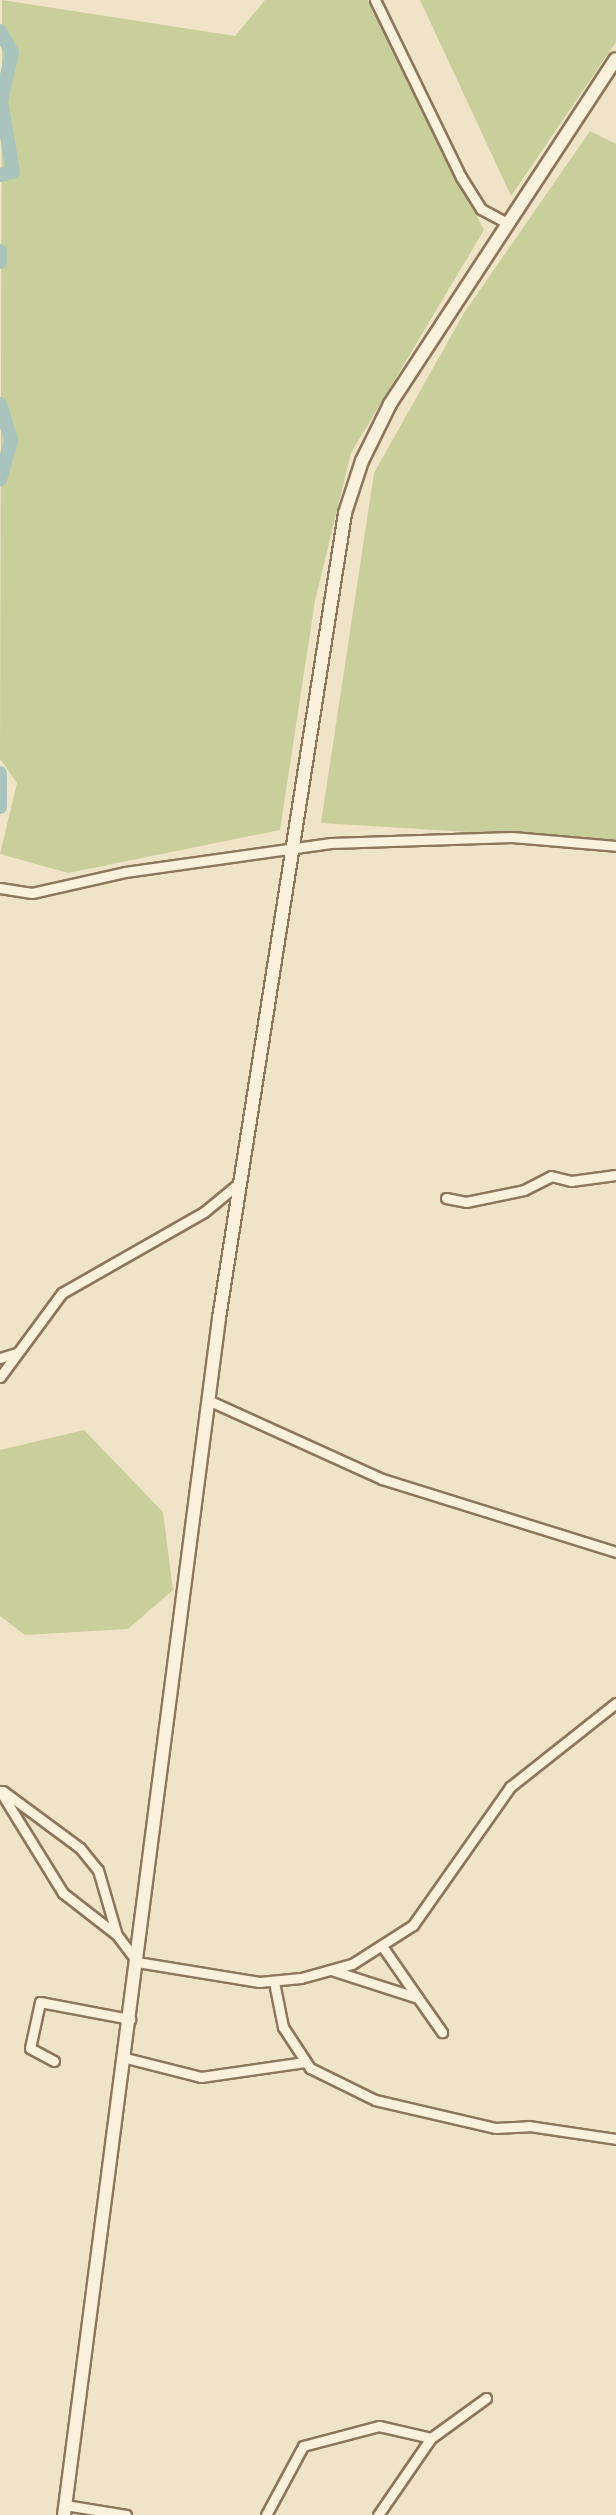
<!DOCTYPE html>
<html>
<head>
<meta charset="utf-8">
<style>
	body { margin:0 }
	#map { position:relative; width:616px; height:2515px; overflow:hidden; background:#f0e4c8; font-family:"Source Serif 4",serif }
	div>[style] { position:absolute }
	[style*='--x'] { left:calc(var(--x)*1px); top:calc(var(--y)*1px); width:calc(var(--w)*1px); rotate:calc(var(--a)*1deg) }
	.green>* { inset:0; background:#c9cf9b }
	.river>* { height:14px; margin:-7px; padding:0 7px; transform-origin:7px; border-radius:7px; background:#a9c4bc }
	.roads { filter:drop-shadow(2px 0 #8d765c) drop-shadow(-2px 0 #8d765c) drop-shadow(0 2px #8d765c) drop-shadow(0 -2px #8d765c) }
	.street>* { height:9px; margin:-4.5px; padding:0 4.5px; transform-origin:4.5px; border-radius:4.5px; background:#faf1dc }
	.secondary>* { height:12px; margin:-6px; padding:0 6px; transform-origin:6px; border-radius:6px; background:#faf1dc }
	span { translate:-50% -50%; white-space:nowrap; text-align:center; line-height:1.15; -webkit-text-stroke:8px #f7eed8; paint-order:stroke }
</style>
</head>
<body>
<div id="map">
	<div class="green">
		<div style="clip-path:polygon(2px 0,235px 36px,265px 0,368px 0,484px 230px,351px 453px,315px 601px,280px 830px,68px 873px,0 854px,17px 783px,0 759px)"></div>
		<div style="clip-path:polygon(420px 0,616px 0,616px 42px,511px 196px)"></div>
		<div style="clip-path:polygon(590px 131px,616px 144px,616px 841px,321px 823px,374px 473px,464px 313px)"></div>
		<div style="clip-path:polygon(84px 1430px,163px 1512px,173px 1590px,128px 1629px,25px 1635px,0 1616px,0 1450px)"></div>
	</div>
	<div class="river">
		<div style="--x:0;--y:31;--w:25;--a:61"></div>
		<div style="--x:12;--y:53;--w:49;--a:102.9"></div>
		<div style="--x:1;--y:101;--w:72;--a:80.4"></div>
		<div style="--x:13;--y:172;--w:13;--a:167"></div>
		<div style="--x:0;--y:251;--w:11;--a:90"></div>
		<div style="--x:0;--y:404;--w:39;--a:73"></div>
		<div style="--x:11;--y:441;--w:40;--a:106"></div>
		<div style="--x:0;--y:773;--w:34;--a:90"></div>
	</div>
	<div class="roads">
		<div class="street">
			<div style="--x:375;--y:0;--w:197;--a:64.1"></div>
			<div style="--x:461;--y:177;--w:38;--a:58"></div>
			<div style="--x:481;--y:209;--w:27;--a:28"></div>
			<div style="--x:0;--y:888;--w:32;--a:9"></div>
			<div style="--x:32;--y:893;--w:95;--a:-12.7"></div>
			<div style="--x:125;--y:872;--w:208;--a:-8"></div>
			<div style="--x:331;--y:843;--w:181;--a:-1.9"></div>
			<div style="--x:512;--y:837;--w:104;--a:4.9"></div>
			<div style="--x:446;--y:1198;--w:20;--a:11"></div>
			<div style="--x:466;--y:1202;--w:59;--a:-11.7"></div>
			<div style="--x:524;--y:1190;--w:30;--a:-27"></div>
			<div style="--x:551;--y:1176;--w:21;--a:14"></div>
			<div style="--x:571;--y:1181;--w:45;--a:-7.6"></div>
			<div style="--x:0;--y:1358;--w:17;--a:-17"></div>
			<div style="--x:0;--y:1377;--w:104;--a:-53.6"></div>
			<div style="--x:62;--y:1293;--w:163;--a:-29.7"></div>
			<div style="--x:204;--y:1212;--w:44;--a:-39.5"></div>
			<div style="--x:210;--y:1401;--w:189;--a:24.4"></div>
			<div style="--x:382;--y:1479;--w:245;--a:17.3"></div>
			<div style="--x:0;--y:1791;--w:120;--a:58.3"></div>
			<div style="--x:63;--y:1893;--w:68;--a:37.9"></div>
			<div style="--x:117;--y:1935;--w:34;--a:53"></div>
			<div style="--x:137;--y:1962;--w:124;--a:9.3"></div>
			<div style="--x:259;--y:1982;--w:42;--a:-5.4"></div>
			<div style="--x:301;--y:1978;--w:53;--a:-15.4"></div>
			<div style="--x:352;--y:1964;--w:72;--a:-32.6"></div>
			<div style="--x:413;--y:1925;--w:169;--a:-54.9"></div>
			<div style="--x:510;--y:1787;--w:135;--a:-38.4"></div>
			<div style="--x:3;--y:1791;--w:96;--a:36.5"></div>
			<div style="--x:80;--y:1848;--w:28;--a:51"></div>
			<div style="--x:98;--y:1870;--w:65;--a:73.8"></div>
			<div style="--x:382;--y:1946;--w:63;--a:55.3"></div>
			<div style="--x:334;--y:1971;--w:88;--a:17.8"></div>
			<div style="--x:418;--y:1998;--w:42;--a:54.8"></div>
			<div style="--x:274;--y:1982;--w:46;--a:78.7"></div>
			<div style="--x:283;--y:2027;--w:49;--a:56.6"></div>
			<div style="--x:310;--y:2068;--w:72;--a:26.2"></div>
			<div style="--x:375;--y:2100;--w:123;--a:13.1"></div>
			<div style="--x:495;--y:2128;--w:34;--a:-3"></div>
			<div style="--x:529;--y:2126;--w:88;--a:8.5"></div>
			<div style="--x:122;--y:2057;--w:81;--a:14.2"></div>
			<div style="--x:201;--y:2077;--w:105;--a:-8.2"></div>
			<div style="--x:54;--y:2061;--w:27;--a:-152"></div>
			<div style="--x:30;--y:2048;--w:47;--a:-77.7"></div>
			<div style="--x:40;--y:2002;--w:92;--a:10.7"></div>
			<div style="--x:65;--y:2505;--w:62;--a:9.3"></div>
			<div style="--x:266;--y:2515;--w:78;--a:-61.8"></div>
			<div style="--x:303;--y:2446;--w:79;--a:-14.7"></div>
			<div style="--x:379;--y:2426;--w:53;--a:13"></div>
			<div style="--x:431;--y:2438;--w:68;--a:-36"></div>
			<div style="--x:378;--y:2515;--w:93;--a:-55.5"></div>
		</div>
		<div class="secondary">
			<div style="--x:64;--y:2515;--w:1207;--a:-82.62"></div>
			<div style="--x:219;--y:1318;--w:815;--a:-81.1"></div>
			<div style="--x:345;--y:513;--w:55;--a:-71.9"></div>
			<div style="--x:362;--y:461;--w:64;--a:-63.8"></div>
			<div style="--x:390;--y:404;--w:412;--a:-56.8"></div>
		</div>
	</div>
</div>
</body>
</html>
